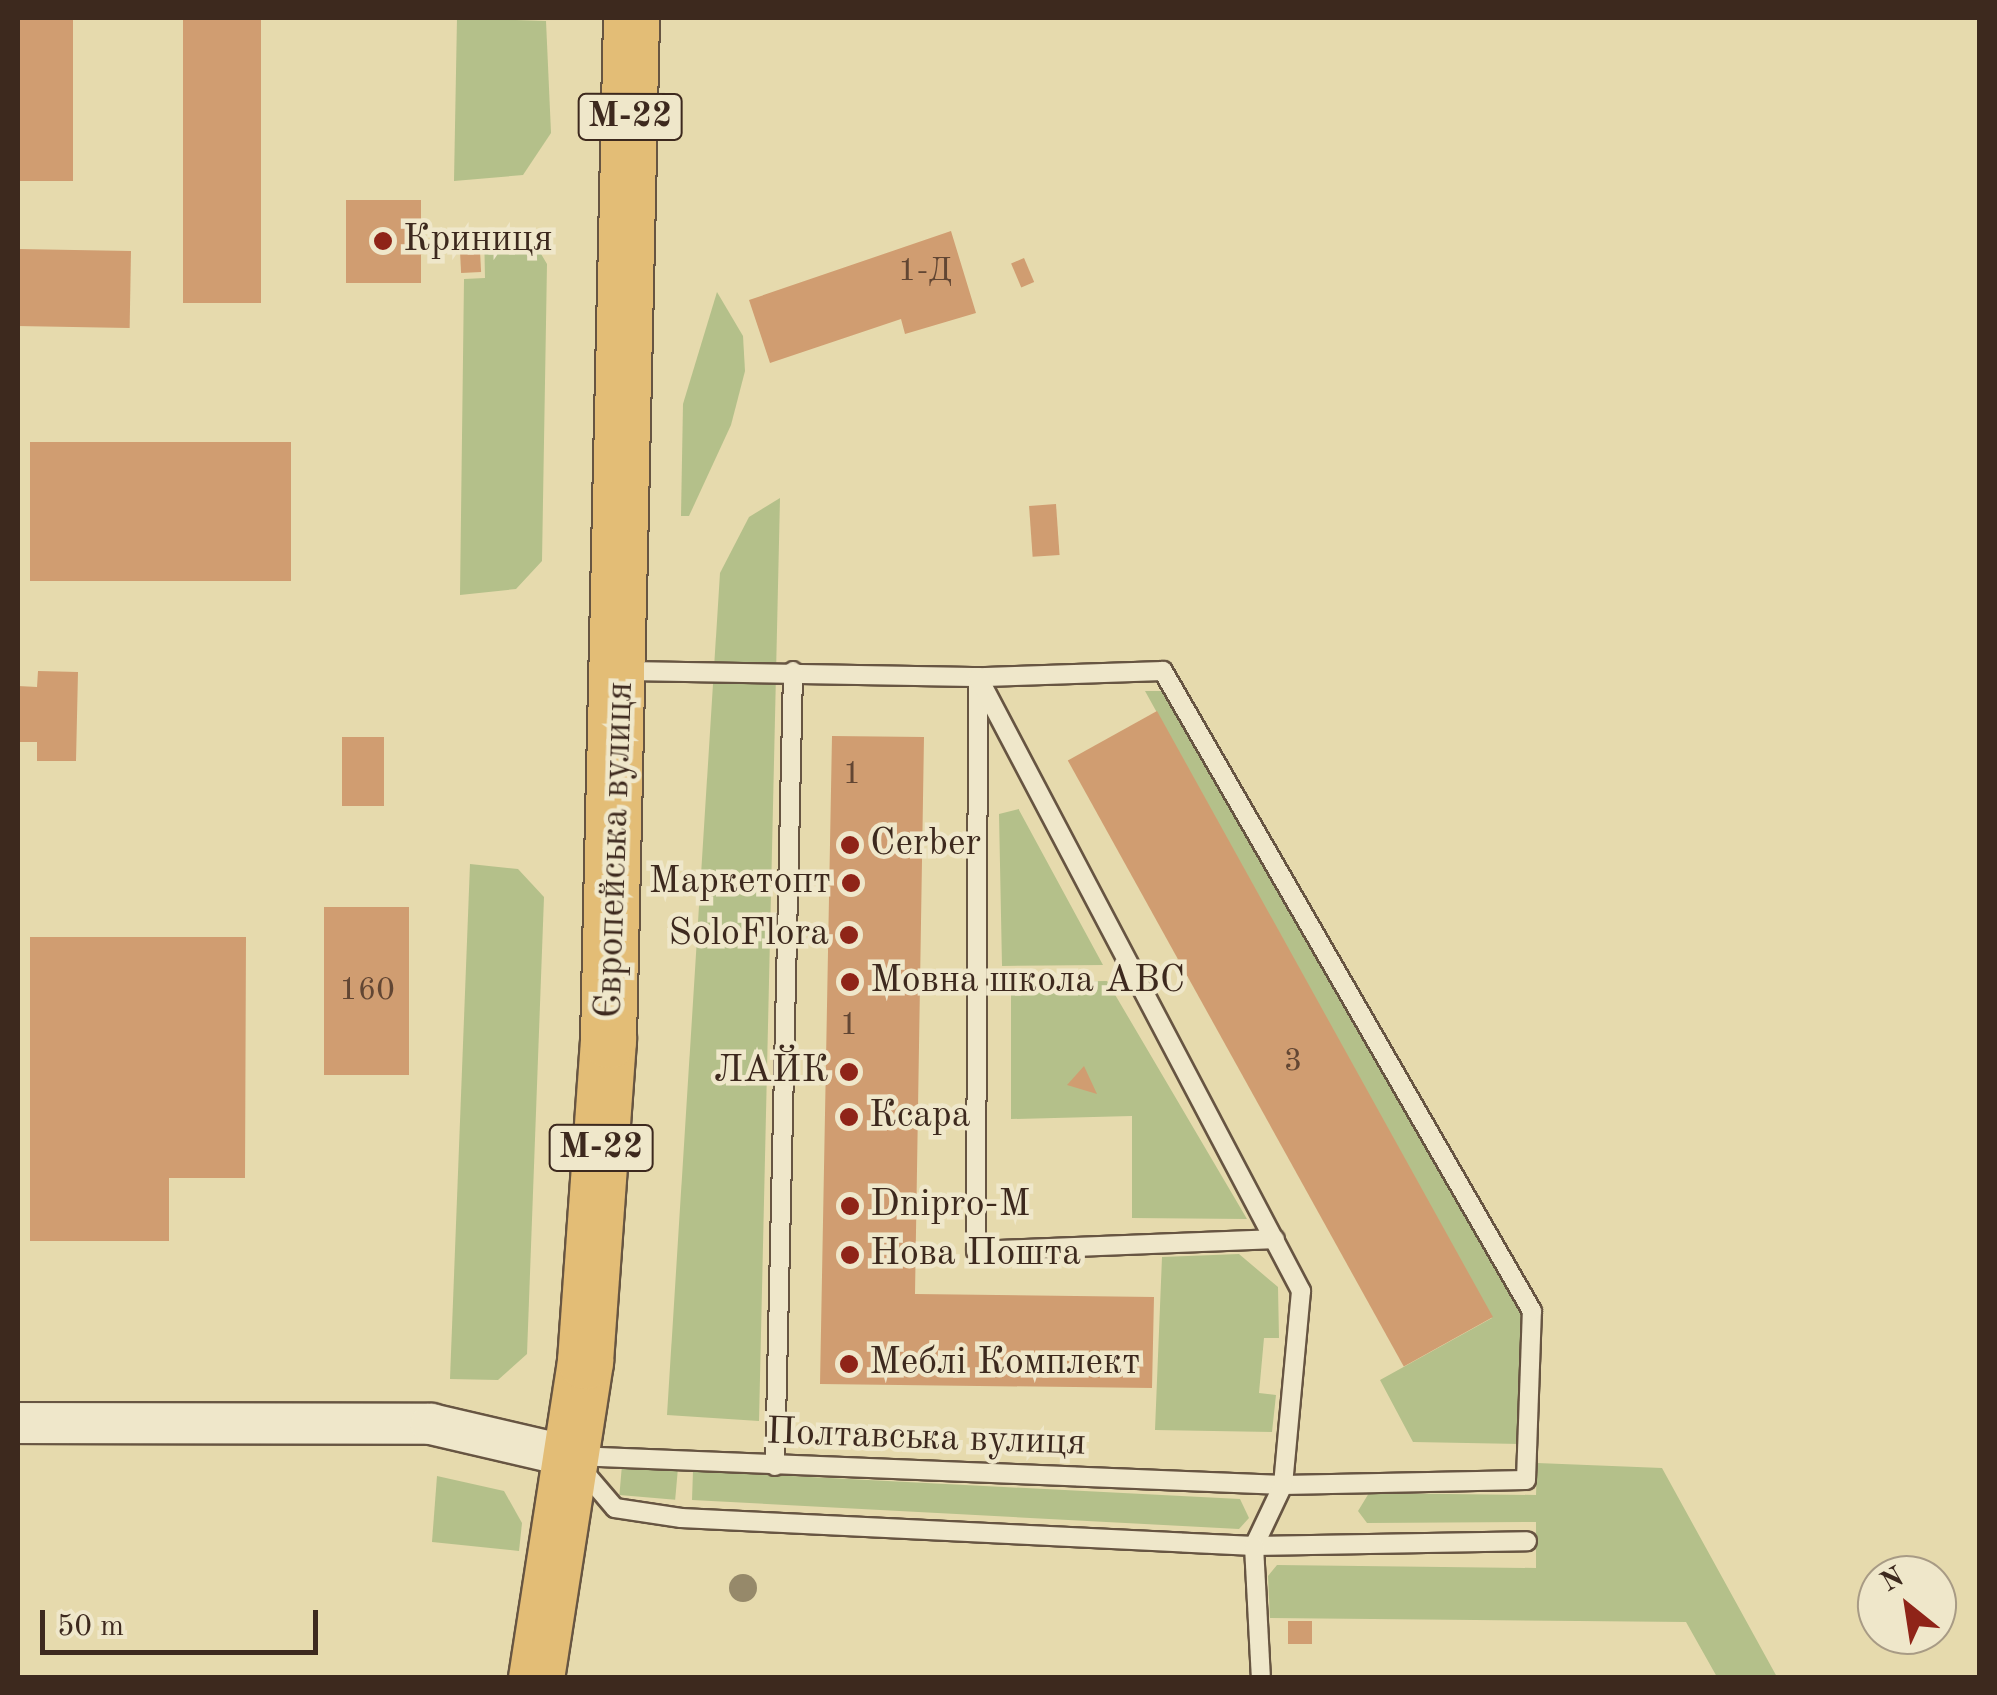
<!DOCTYPE html>
<html>
<head>
<meta charset="utf-8">
<style>
	body { margin:0 }
	#map { position:relative; width:1997px; height:1695px; overflow:hidden; background:#e6daad; font-family:"Old Standard TT",serif }
	div>[style] { position:absolute }
	[style*='--x'] { left:calc(var(--x)*1px); top:calc(var(--y)*1px); width:calc(var(--w)*1px); rotate:calc(var(--a)*1deg) }
	.green>* { inset:0; background:#b4c08a; transform-origin:0 0 }
	.building>* { inset:0; background:#d09d71; transform-origin:0 0 }
	.roads { filter:drop-shadow(2px 0 #675542) drop-shadow(-2px 0 #675542) drop-shadow(0 2px #675542) drop-shadow(0 -2px #675542) }
	.service>* { height:18px; margin:-9px; padding:0 9px; transform-origin:9px; border-radius:9px; background:#efe7ca }
	.tertiary>* { height:40px; margin:-20px; padding:0 20px; transform-origin:20px; border-radius:20px; background:#efe7ca }
	.trunk>* { height:55px; margin:-27.5px; padding:0 27.5px; transform-origin:27.5px; border-radius:27.5px; background:#e3bd76 }
	.trees>* { width:28px; height:28px; margin:-14px; border-radius:50%; background:#96896a }
	.dots>* { width:28px; height:28px; translate:-50% -50%; box-sizing:border-box; border:5px solid #efe7ca; border-radius:50% }
	span { translate:-50% -50%; white-space:nowrap; text-align:center; line-height:1.15; -webkit-text-stroke:9px #efe7ca; paint-order:stroke }
	.number-label { font-size:32px; color:#624633 }
	.number-label span { -webkit-text-stroke-width:0 }
	.shield-label span { padding:2px 8px; background:#efe7ca; border:2px solid; border-radius:8px; -webkit-text-stroke-width:0 }
	.shield-label { font-size:35px; color:#3d291e; font-weight:700 }
	.poi-label { font-size:38px; color:#3d291e }
	.left { translate:0 -50%; text-align:left }
	.right { translate:-100% -50%; text-align:right }
	.street-label { font-size:38px; color:#3d291e }
	.frame { position:absolute; inset:0; border:20px solid #3d291e; pointer-events:none }
	.north { position:absolute; left:1857px; top:1555px; width:100px; height:100px; box-sizing:border-box; background:#efe7ca; border:2px solid #a89b85; border-radius:50%; rotate:330deg; font-size:28px; font-weight:700; line-height:40px; text-align:center; color:#3d291e }
	.north::after { content:''; display:block; margin:auto; width:35px; height:45px; background:#8f2418; clip-path:polygon(50% 0,100% 100%,50% 72%,0 100%) }
	.scale { position:absolute; left:40px; top:1610px; width:278px; height:45px; box-sizing:border-box; border:5px solid #3d291e; border-top:0; padding-left:12px; font-size:30px; line-height:35px; white-space:nowrap; color:#3d291e; -webkit-text-stroke:8px #efe7ca; paint-order:stroke }
</style>
</head>
<body>
<div id="map">
	<div class="green">
		<div style="clip-path:polygon(457px 18px,546px 21px,551px 133px,523px 175px,454px 181px)"></div>
		<div style="clip-path:polygon(484px 228px,528px 232px,547px 264px,542px 561px,516px 589px,460px 595px,464px 279px,485px 278px)"></div>
		<div style="clip-path:polygon(717px 292px,743px 336px,745px 371px,731px 425px,689px 516px,681px 516px,683px 404px)"></div>
		<div style="clip-path:polygon(780px 498px,759px 1421px,667px 1415px,720px 573px,749px 517px)"></div>
		<div style="clip-path:polygon(1145px 691px,1166px 691px,1525px 1315px,1521px 1444px,1413px 1442px,1380px 1380px,1492px 1318px)"></div>
		<div style="clip-path:polygon(1019px 809px,1019px 810px,1103px 965px,1002px 966px,999px 814px)"></div>
		<div style="clip-path:polygon(470px 864px,518px 869px,544px 897px,527px 1354px,498px 1380px,450px 1379px)"></div>
		<div style="clip-path:polygon(1107px 981px,1247px 1219px,1132px 1218px,1132px 1116px,1011px 1119px,1011px 982px)"></div>
		<div style="clip-path:polygon(1239px 1254px,1278px 1287px,1279px 1338px,1264px 1338px,1259px 1393px,1276px 1395px,1272px 1432px,1155px 1430px,1162px 1257px)"></div>
		<div style="clip-path:polygon(1537px 1463px,1662px 1468px,1777px 1677px,1717px 1677px,1686px 1622px,1270px 1618px,1268px 1576px,1277px 1565px,1536px 1568px,1536px 1522px,1367px 1523px,1358px 1511px,1369px 1493px,1536px 1495px)"></div>
		<div style="left:622px;top:1465px;width:56px;height:30px;rotate:5deg"></div>
		<div style="clip-path:polygon(693px 1471px,1240px 1499px,1249px 1518px,1239px 1529px,692px 1500px)"></div>
		<div style="clip-path:polygon(437px 1476px,504px 1491px,522px 1523px,519px 1551px,432px 1542px)"></div>
	</div>
	<div class="building">
		<div style="left:18px;top:18px;width:55px;height:163px"></div>
		<div style="left:183px;top:20px;width:78px;height:283px"></div>
		<div style="left:346px;top:200px;width:75px;height:83px"></div>
		<div style="clip-path:polygon(951px 231px,976px 313px,905px 334px,901px 319px,770px 363px,749px 300px)"></div>
		<div style="left:479px;top:232px;width:40px;height:20px;rotate:87deg"></div>
		<div style="left:18px;top:249px;width:113px;height:77px;rotate:1deg"></div>
		<div style="left:1024px;top:258px;width:26px;height:14px;rotate:67deg"></div>
		<div style="left:30px;top:442px;width:261px;height:139px"></div>
		<div style="left:1056px;top:504px;width:51px;height:27px;rotate:86deg"></div>
		<div style="clip-path:polygon(38px 671px,78px 672px,76px 761px,37px 761px,37px 742px,18px 742px,18px 686px,37px 687px)"></div>
		<div style="left:1157px;top:711px;width:693px;height:102px;rotate:61deg"></div>
		<div style="clip-path:polygon(832px 736px,924px 737px,915px 1294px,1154px 1297px,1152px 1388px,820px 1384px)"></div>
		<div style="left:342px;top:737px;width:42px;height:69px"></div>
		<div style="left:324px;top:907px;width:85px;height:168px"></div>
		<div style="clip-path:polygon(30px 937px,246px 937px,245px 1178px,169px 1178px,169px 1241px,30px 1241px)"></div>
		<div style="clip-path:polygon(1084px 1066px,1097px 1094px,1067px 1085px)"></div>
		<div style="left:1288px;top:1621px;width:24px;height:23px"></div>
	</div>
	<div class="roads">
		<div class="service">
			<div style="--x:623;--y:671;--w:355;--a:1"></div>
			<div style="--x:978;--y:677;--w:574;--a:90.2"></div>
			<div style="--x:976;--y:1251;--w:299;--a:-2.3"></div>
			<div style="--x:575;--y:1456;--w:709;--a:2.35"></div>
			<div style="--x:1283;--y:1485;--w:243;--a:-1.2"></div>
			<div style="--x:1526;--y:1480;--w:169;--a:-88"></div>
			<div style="--x:1532;--y:1311;--w:739;--a:-119.97"></div>
			<div style="--x:1163;--y:671;--w:185;--a:178.1"></div>
			<div style="--x:978;--y:677;--w:694;--a:62.25"></div>
			<div style="--x:1301;--y:1291;--w:195;--a:95.3"></div>
			<div style="--x:1283;--y:1485;--w:68;--a:115.4"></div>
			<div style="--x:775;--y:1466;--w:795;--a:-88.7"></div>
			<div style="--x:580;--y:1467;--w:54;--a:49.5"></div>
			<div style="--x:615;--y:1508;--w:67;--a:8.6"></div>
			<div style="--x:681;--y:1518;--w:574;--a:2.8"></div>
			<div style="--x:1254;--y:1546;--w:273;--a:-1"></div>
			<div style="--x:1254;--y:1546;--w:132;--a:87"></div>
		</div>
		<div class="tertiary">
			<div style="--x:18;--y:1423;--w:413;--a:0.1"></div>
			<div style="--x:431;--y:1424;--w:142;--a:13.1"></div>
		</div>
		<div class="trunk">
			<div style="--x:536;--y:1678;--w:321;--a:-81.2"></div>
			<div style="--x:585;--y:1361;--w:322;--a:-85.9"></div>
			<div style="--x:608;--y:1040;--w:1022;--a:-88.71"></div>
		</div>
	</div>
	<div class="trees">
		<div style="left:743px;top:1588px"></div>
	</div>
	<div class="dots">
		<div style="left:383px;top:241px;background:#8f2418"></div>
		<div style="left:850px;top:845px;background:#8f2418"></div>
		<div style="left:851px;top:883px;background:#8f2418"></div>
		<div style="left:849px;top:935px;background:#8f2418"></div>
		<div style="left:850px;top:982px;background:#8f2418"></div>
		<div style="left:849px;top:1072px;background:#8f2418"></div>
		<div style="left:849px;top:1117px;background:#8f2418"></div>
		<div style="left:850px;top:1206px;background:#8f2418"></div>
		<div style="left:850px;top:1255px;background:#8f2418"></div>
		<div style="left:849px;top:1364px;background:#8f2418"></div>
	</div>
	<div class="number-label">
		<span style="left:925px;top:272px">1-Д</span>
		<span style="left:852px;top:775px">1</span>
		<span style="left:367px;top:991px">160</span>
		<span style="left:849px;top:1026px">1</span>
		<span style="left:1293px;top:1062px">3</span>
	</div>
	<div class="shield-label">
		<span style="left:630px;top:117px">М-22</span>
		<span style="left:601px;top:1148px">М-22</span>
	</div>
	<div class="poi-label">
		<span class="left" style="left:403px;top:241px">Криниця</span>
		<span class="left" style="left:870px;top:845px">Cerber</span>
		<span class="right" style="left:831px;top:883px">Маркетопт</span>
		<span class="right" style="left:829px;top:935px">SoloFlora</span>
		<span class="left" style="left:870px;top:982px">Мовна школа ABC</span>
		<span class="right" style="left:829px;top:1072px">ЛАЙК</span>
		<span class="left" style="left:869px;top:1117px">Ксара</span>
		<span class="left" style="left:870px;top:1206px">Dnipro-M</span>
		<span class="left" style="left:870px;top:1255px">Нова Пошта</span>
		<span class="left" style="left:869px;top:1364px">Меблі Комплект</span>
	</div>
	<div class="street-label">
		<span style="left:616px;top:850px;rotate:-88deg">Європейська вулиця</span>
		<span style="left:926px;top:1439px;rotate:2deg">Полтавська вулиця</span>
	</div>
	<div class="frame"></div>
	<div class="north">N</div>
	<div class="scale">50 m</div>
</div>
</body>
</html>
